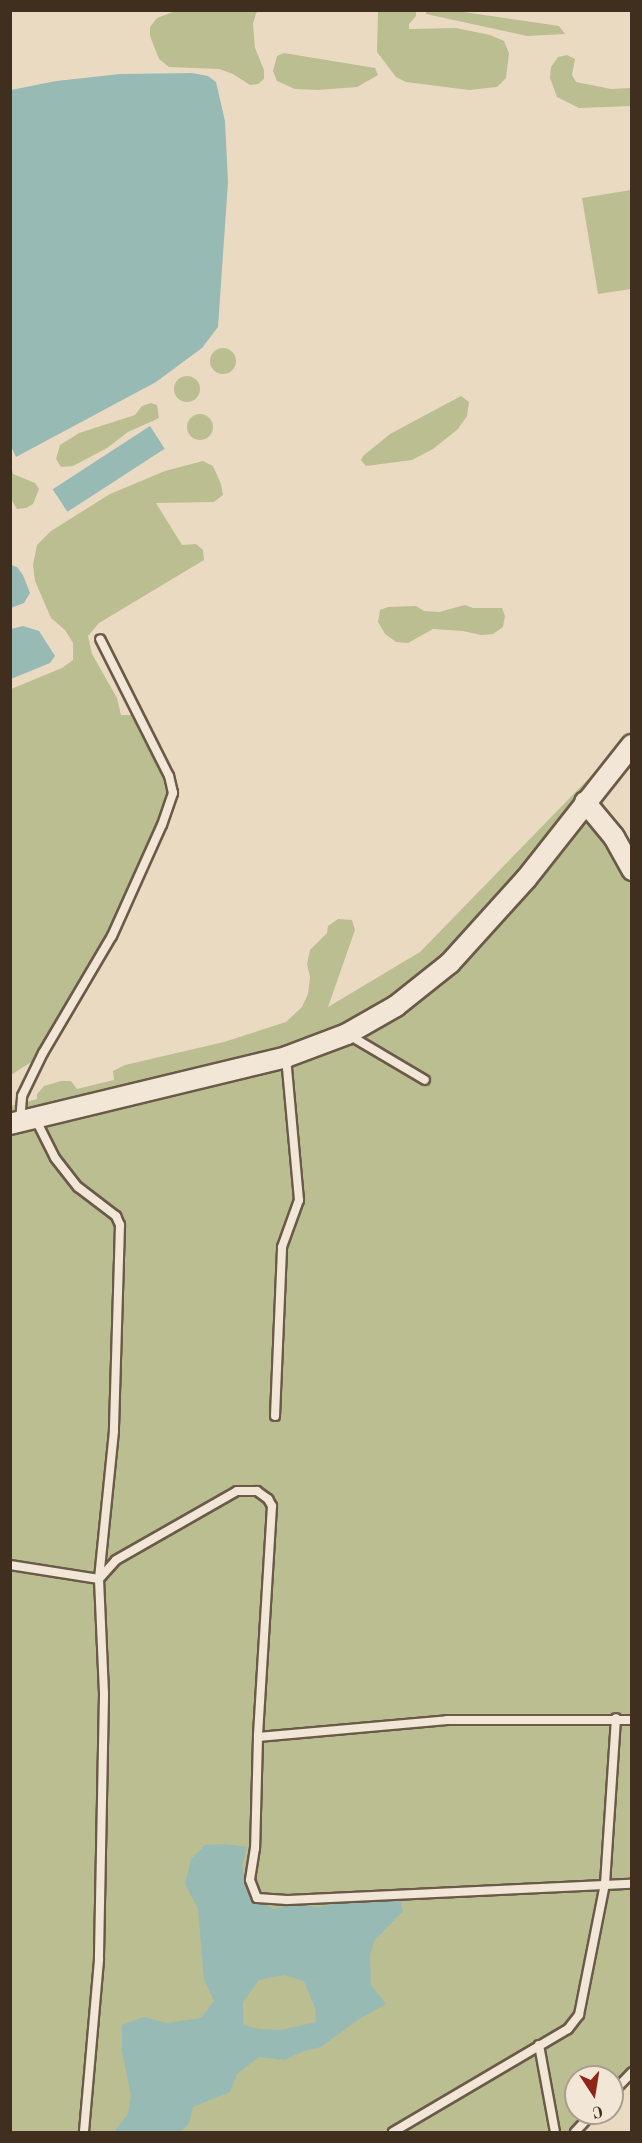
<!DOCTYPE html>
<html>
<head>
<meta charset="utf-8">
<style>
	body { margin:0 }
	#map { position:relative; width:642px; height:2143px; overflow:hidden; background:#ebdac2; font-family:"Old Standard TT",serif }
	div>[style] { position:absolute }
	[style*='--x'] { left:calc(var(--x)*1px); top:calc(var(--y)*1px); width:calc(var(--w)*1px); rotate:calc(var(--a)*1deg) }
	.green>* { inset:0; background:#bbbe90 }
	.round { border-radius:50% }
	.water>* { inset:0; background:#98bab5; transform-origin:0 0 }
	.roads { filter:drop-shadow(2px 0 #6b5a48) drop-shadow(-2px 0 #6b5a48) drop-shadow(0 2px #6b5a48) drop-shadow(0 -2px #6b5a48) }
	.lane>* { height:8px; margin:-4px; padding:0 4px; transform-origin:4px; border-radius:4px; background:#f2e7d7 }
	.secondary>* { height:20px; margin:-10px; padding:0 10px; transform-origin:10px; border-radius:10px; background:#f2e7d7 }
	span { translate:-50% -50%; white-space:nowrap; text-align:center; line-height:1.15; -webkit-text-stroke:6px #f2e7d7; paint-order:stroke }
	.frame { position:absolute; inset:0; border:12px solid #402f1f; pointer-events:none }
	.north { position:absolute; left:564px; top:2065px; width:60px; height:60px; box-sizing:border-box; background:#f2e7d7; border:2px solid #ab9d8d; border-radius:50%; rotate:168deg; font-size:16px; font-weight:700; line-height:24px; text-align:center; color:#402f1f }
	.north::after { content:''; display:block; margin:auto; width:21px; height:27px; background:#8f2418; clip-path:polygon(50% 0,100% 100%,50% 72%,0 100%) }
</style>
</head>
<body>
<div id="map">
	<div class="green">
		<div style="clip-path:polygon(178px 10px,260px 11px,256px 13px,253px 24px,255px 48px,264px 70px,264px 79px,258px 84px,250px 85px,233px 74px,219px 69px,169px 67px,159px 59px,150px 36px,150px 27px,157px 18px)"></div>
		<div style="clip-path:polygon(378px 11px,416px 11px,416px 16px,409px 24px,409px 29px,456px 28px,490px 35px,504px 41px,509px 53px,506px 78px,497px 87px,469px 90px,406px 82px,396px 77px,377px 52px)"></div>
		<div style="clip-path:polygon(457px 11px,559px 26px,565px 34px,527px 36px,426px 14px,426px 11px)"></div>
		<div style="clip-path:polygon(284px 53px,375px 68px,378px 75px,357px 87px,318px 90px,295px 89px,277px 81px,273px 71px,277px 56px)"></div>
		<div style="clip-path:polygon(567px 55px,575px 59px,572px 75px,576px 82px,611px 89px,631px 88px,631px 106px,579px 108px,557px 97px,550px 78px,551px 67px,558px 57px)"></div>
		<div style="clip-path:polygon(631px 190px,631px 289px,598px 294px,582px 198px)"></div>
		<div class="round" style="left:210px;top:348px;width:26px;height:26px"></div>
		<div class="round" style="left:174px;top:376px;width:26px;height:26px"></div>
		<div style="clip-path:polygon(461px 396px,469px 402px,467px 416px,458px 429px,433px 449px,412px 460px,366px 466px,361px 460px,363px 456px,390px 434px)"></div>
		<div style="clip-path:polygon(151px 403px,157px 405px,159px 418px,155px 420px,128px 432px,107px 448px,73px 466px,61px 467px,56px 459px,60px 445px,79px 433px,135px 415px,142px 406px)"></div>
		<div class="round" style="left:187px;top:414px;width:26px;height:26px"></div>
		<div style="clip-path:polygon(203px 461px,213px 466px,221px 484px,223px 495px,214px 502px,156px 503px,182px 545px,196px 544px,203px 550px,204px 560px,99px 623px,88px 636px,92px 654px,117px 698px,121px 715px,134px 715px,170px 794px,121px 914px,39px 1057px,11px 1075px,11px 689px,62px 668px,73px 660px,73px 643px,65px 630px,51px 618px,35px 581px,33px 565px,37px 545px,51px 531px,110px 494px,165px 471px)"></div>
		<div style="clip-path:polygon(11px 466px,13px 474px,35px 483px,39px 489px,33px 504px,26px 508px,17px 509px,11px 499px)"></div>
		<div style="clip-path:polygon(465px 605px,473px 608px,502px 608px,505px 616px,503px 627px,493px 634px,481px 635px,463px 631px,433px 629px,408px 643px,396px 642px,385px 634px,378px 622px,380px 610px,388px 607px,416px 606px,424px 611px,439px 612px)"></div>
		<div style="clip-path:polygon(594px 773px,585px 802px,632px 870px,631px 2072px,612px 2093px,612px 2077px,576px 2077px,576px 2113px,593px 2113px,575px 2132px,11px 2132px,11px 1106px,37px 1099px,37px 1094px,44px 1086px,61px 1081px,71px 1081px,77px 1089px,114px 1080px,113px 1071px,125px 1065px,224px 1042px,286px 1022px,302px 1007px,308px 994px,310px 977px,307px 964px,310px 950px,327px 933px,328px 926px,338px 919px,352px 920px,355px 930px,328px 1007px,420px 952px)"></div>
	</div>
	<div class="water">
		<div style="clip-path:polygon(192px 73px,208px 76px,216px 82px,225px 121px,228px 182px,218px 327px,202px 348px,156px 382px,16px 457px,10px 444px,11px 90px,56px 81px,120px 74px)"></div>
		<div style="left:150px;top:426px;width:27px;height:116px;rotate:57deg"></div>
		<div style="clip-path:polygon(11px 565px,17px 567px,23px 575px,30px 593px,24px 603px,11px 608px)"></div>
		<div style="clip-path:polygon(23px 626px,39px 631px,55px 656px,50px 663px,11px 679px,11px 629px)"></div>
		<div style="clip-path:polygon(evenodd,225px 1844px,247px 1847px,242px 1866px,246px 1884px,261px 1901px,273px 1909px,296px 1904px,319px 1907px,347px 1901px,400px 1899px,403px 1911px,374px 1941px,370px 1956px,371px 1985px,386px 2004px,359px 2019px,321px 2047px,304px 2051px,285px 2060px,259px 2057px,237px 2074px,230px 2092px,193px 2107px,189px 2123px,181px 2132px,114px 2132px,128px 2114px,131px 2095px,122px 2051px,122px 2025px,144px 2017px,166px 2023px,201px 2018px,214px 2001px,204px 1980px,198px 1909px,185px 1884px,191px 1859px,205px 1845px,225px 1844px,284px 1975px,304px 1981px,315px 2008px,316px 2022px,281px 2030px,259px 2029px,243px 2025px,243px 2002px,259px 1980px,284px 1975px)"></div>
	</div>
	<div class="roads">
		<div class="lane">
			<div style="--x:349;--y:1035;--w:88;--a:30.6"></div>
			<div style="--x:36;--y:1120;--w:42;--a:63.4"></div>
			<div style="--x:55;--y:1158;--w:37;--a:52"></div>
			<div style="--x:78;--y:1187;--w:48;--a:37.3"></div>
			<div style="--x:116;--y:1216;--w:10;--a:66"></div>
			<div style="--x:120;--y:1225;--w:206;--a:91.7"></div>
			<div style="--x:114;--y:1431;--w:149;--a:95.8"></div>
			<div style="--x:99;--y:1579;--w:116;--a:87.5"></div>
			<div style="--x:104;--y:1695;--w:265;--a:91.1"></div>
			<div style="--x:99;--y:1960;--w:173;--a:95"></div>
			<div style="--x:20;--y:1121;--w:25;--a:-85"></div>
			<div style="--x:22;--y:1096;--w:48;--a:-64"></div>
			<div style="--x:43;--y:1053;--w:136;--a:-59.5"></div>
			<div style="--x:112;--y:936;--w:122;--a:-65.8"></div>
			<div style="--x:162;--y:825;--w:34;--a:-71"></div>
			<div style="--x:173;--y:793;--w:17;--a:-103"></div>
			<div style="--x:169;--y:776;--w:153;--a:-116.7"></div>
			<div style="--x:275;--y:1416;--w:169;--a:-87.6"></div>
			<div style="--x:282;--y:1247;--w:50;--a:-70.1"></div>
			<div style="--x:299;--y:1200;--w:143;--a:-95.2"></div>
			<div style="--x:10;--y:1565;--w:90;--a:8.9"></div>
			<div style="--x:99;--y:1579;--w:25;--a:-48"></div>
			<div style="--x:116;--y:1560;--w:139;--a:-29.7"></div>
			<div style="--x:237;--y:1491;--w:20;--a:0"></div>
			<div style="--x:257;--y:1491;--w:14;--a:36"></div>
			<div style="--x:268;--y:1499;--w:8;--a:60"></div>
			<div style="--x:272;--y:1506;--w:231;--a:93.5"></div>
			<div style="--x:258;--y:1737;--w:111;--a:91.5"></div>
			<div style="--x:255;--y:1848;--w:32;--a:99"></div>
			<div style="--x:250;--y:1880;--w:19;--a:69"></div>
			<div style="--x:257;--y:1898;--w:30;--a:4"></div>
			<div style="--x:287;--y:1900;--w:345;--a:-2.7"></div>
			<div style="--x:258;--y:1737;--w:190;--a:-5.1"></div>
			<div style="--x:447;--y:1720;--w:185;--a:0"></div>
			<div style="--x:539;--y:2045;--w:88;--a:79.6"></div>
			<div style="--x:612;--y:2093;--w:29;--a:-46"></div>
			<div style="--x:393;--y:2132;--w:203;--a:-30.5"></div>
			<div style="--x:568;--y:2029;--w:18;--a:-52"></div>
			<div style="--x:579;--y:2015;--w:134;--a:-78.8"></div>
			<div style="--x:605;--y:1884;--w:166;--a:-86.2"></div>
			<div style="--x:575;--y:2132;--w:26;--a:-47"></div>
		</div>
		<div class="secondary">
			<div style="--x:585;--y:802;--w:45;--a:50.4"></div>
			<div style="--x:614;--y:837;--w:38;--a:61"></div>
			<div style="--x:10;--y:1124;--w:284;--a:-13.6"></div>
			<div style="--x:286;--y:1057;--w:65;--a:-20.7"></div>
			<div style="--x:347;--y:1034;--w:56;--a:-29.7"></div>
			<div style="--x:396;--y:1006;--w:69;--a:-38.5"></div>
			<div style="--x:450;--y:963;--w:113;--a:-47.9"></div>
			<div style="--x:526;--y:879;--w:171;--a:-51.7"></div>
		</div>
	</div>
	<div class="frame"></div>
	<div class="north">С</div>
</div>
</body>
</html>
